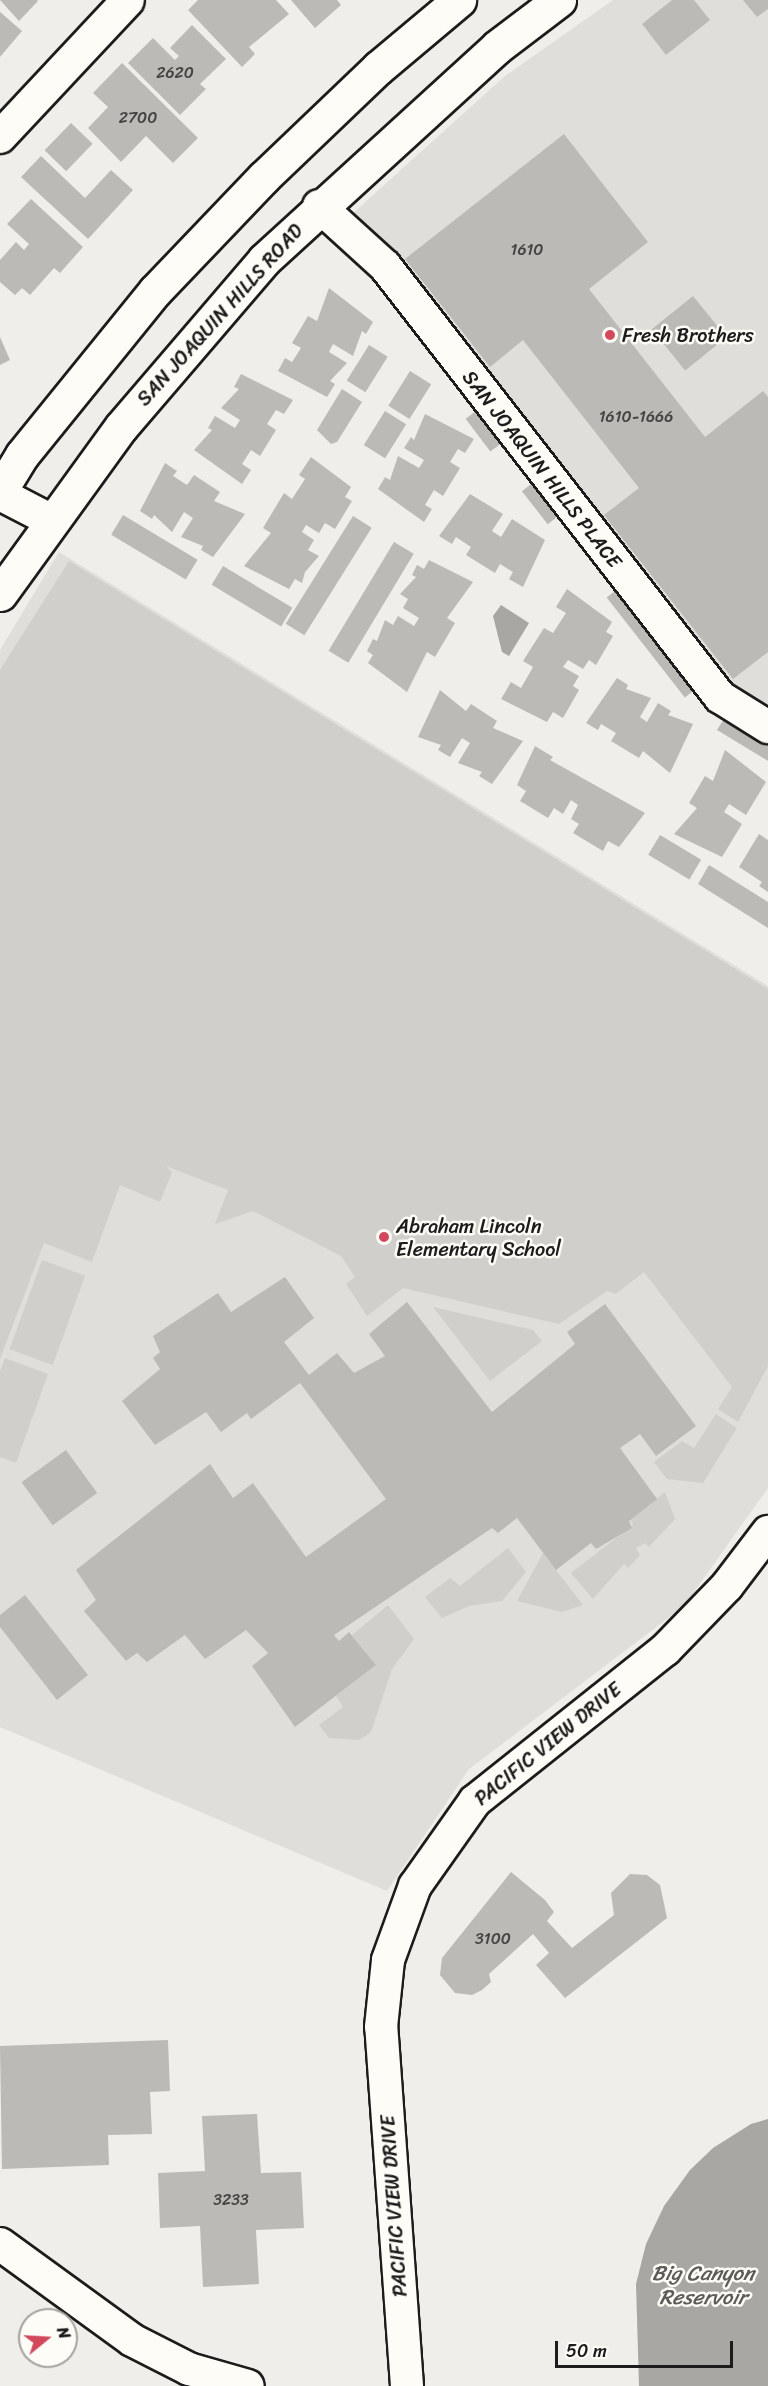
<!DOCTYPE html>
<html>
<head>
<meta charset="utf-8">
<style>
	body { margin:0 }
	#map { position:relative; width:768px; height:2386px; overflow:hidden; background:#f0eeea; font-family:Sriracha,sans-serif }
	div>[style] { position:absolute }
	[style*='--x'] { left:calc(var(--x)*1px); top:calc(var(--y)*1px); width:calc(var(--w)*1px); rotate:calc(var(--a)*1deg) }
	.built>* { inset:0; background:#e0deda }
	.green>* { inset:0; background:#d0cfcc; transform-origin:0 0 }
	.water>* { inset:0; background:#a8a7a3 }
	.building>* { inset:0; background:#bbbab6; transform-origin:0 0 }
	.roads { filter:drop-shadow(2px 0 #1c1c1c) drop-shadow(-2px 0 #1c1c1c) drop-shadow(0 2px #1c1c1c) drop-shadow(0 -2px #1c1c1c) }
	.minor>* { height:32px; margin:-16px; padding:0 16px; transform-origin:16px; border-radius:16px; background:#fdfcf7 }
	.major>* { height:33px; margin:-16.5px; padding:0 16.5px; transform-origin:16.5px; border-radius:16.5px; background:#fdfcf7 }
	.dots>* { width:16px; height:16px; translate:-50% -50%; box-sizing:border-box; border:3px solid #fdfcf7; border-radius:50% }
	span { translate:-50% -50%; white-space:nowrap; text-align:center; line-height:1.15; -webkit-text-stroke:5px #fdfcf7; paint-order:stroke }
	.number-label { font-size:16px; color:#444442 }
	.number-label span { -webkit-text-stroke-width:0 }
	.street-label { font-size:20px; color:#1c1c1c }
	.poi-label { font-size:20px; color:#1c1c1c }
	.left { translate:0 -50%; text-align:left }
	.water-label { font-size:21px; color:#5b5b59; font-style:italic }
	.north { position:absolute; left:18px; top:2308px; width:60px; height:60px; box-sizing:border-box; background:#fdfcf7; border:2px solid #a3a29f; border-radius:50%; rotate:72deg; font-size:16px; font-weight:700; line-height:24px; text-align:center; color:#1c1c1c }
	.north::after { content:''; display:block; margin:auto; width:21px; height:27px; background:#d1495b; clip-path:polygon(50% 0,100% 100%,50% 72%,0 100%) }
	.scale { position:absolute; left:555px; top:2341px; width:178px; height:27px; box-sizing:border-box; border:3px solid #1c1c1c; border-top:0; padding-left:8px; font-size:18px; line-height:21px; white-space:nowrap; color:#1c1c1c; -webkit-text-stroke:4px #fdfcf7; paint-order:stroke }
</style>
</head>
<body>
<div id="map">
	<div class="built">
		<div style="clip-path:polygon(613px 0,768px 0,768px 710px,730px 687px,352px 214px,505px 76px)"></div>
		<div style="clip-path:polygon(59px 552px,768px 986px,768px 1488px,684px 1606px,469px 1769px,387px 1891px,0 1727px,0 650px)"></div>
	</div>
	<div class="green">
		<div style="clip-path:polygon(69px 561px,768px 989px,768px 1366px,738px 1422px,718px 1409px,732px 1387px,644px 1272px,616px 1294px,607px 1291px,559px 1324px,403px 1288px,367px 1316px,346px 1284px,355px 1277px,341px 1256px,253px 1211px,215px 1224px,228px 1190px,166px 1166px,172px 1172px,160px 1202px,120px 1185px,92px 1262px,44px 1243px,0 1359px,0 670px)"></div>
		<div style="left:42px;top:1260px;width:46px;height:95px;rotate:20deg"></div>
		<div style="clip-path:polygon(433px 1307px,533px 1330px,542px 1341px,490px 1381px)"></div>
		<div style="clip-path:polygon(5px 1358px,48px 1374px,16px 1463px,0 1457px,0 1371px)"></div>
		<div style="clip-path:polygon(716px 1414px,737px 1428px,703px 1483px,667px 1479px,654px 1462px,682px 1441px,694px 1448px)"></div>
		<div style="clip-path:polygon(665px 1492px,675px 1519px,649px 1547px,645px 1543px,636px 1548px,640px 1555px,628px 1568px,624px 1564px,593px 1599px,571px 1573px,633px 1525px,630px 1519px)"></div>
		<div style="clip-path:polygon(508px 1548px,526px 1572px,502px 1601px,469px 1606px,442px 1618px,425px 1597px,450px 1578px,460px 1586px)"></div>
		<div style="clip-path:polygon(543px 1553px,583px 1605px,562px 1612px,517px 1601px)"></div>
		<div style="clip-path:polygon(388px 1605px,414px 1639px,392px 1669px,371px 1732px,359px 1740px,329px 1738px,319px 1725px,343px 1707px,336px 1696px,376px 1665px,352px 1635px)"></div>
	</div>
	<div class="water">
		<div style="clip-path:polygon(501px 605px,529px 623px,509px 656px,502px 652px,493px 616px)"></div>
		<div style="clip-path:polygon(768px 2119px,768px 2386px,639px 2386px,636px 2284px,646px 2244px,664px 2206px,690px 2170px,713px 2148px,751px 2124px)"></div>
	</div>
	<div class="building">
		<div style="clip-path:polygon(0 0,37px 0,38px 1px,19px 21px)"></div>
		<div style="clip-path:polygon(198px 0,276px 0,289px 14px,249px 47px,255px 54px,242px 67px,188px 10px)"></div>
		<div style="clip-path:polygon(291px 0,337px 0,341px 5px,315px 28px)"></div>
		<div style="clip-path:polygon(672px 0,694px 0,710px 20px,666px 55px,642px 24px)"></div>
		<div style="clip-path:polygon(743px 0,768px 0,768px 9px,757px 17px)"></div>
		<div style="clip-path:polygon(0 12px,22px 31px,0 57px)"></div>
		<div style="clip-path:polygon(192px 25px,226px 59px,200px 84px,206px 89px,180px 115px,128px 63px,153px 38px,175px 60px,179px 56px,170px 48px)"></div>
		<div style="clip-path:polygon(122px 63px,198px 138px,173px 163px,146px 136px,121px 162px,88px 128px,108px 107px,93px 93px)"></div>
		<div style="left:71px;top:123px;width:30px;height:38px;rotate:44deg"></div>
		<div style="clip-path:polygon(564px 134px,648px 242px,589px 289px,705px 437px,763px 391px,768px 397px,768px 652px,733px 679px,604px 515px,639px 488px,523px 340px,490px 367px,405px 259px)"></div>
		<div style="clip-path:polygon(41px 156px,85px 198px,111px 170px,133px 190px,88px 239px,21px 177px)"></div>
		<div style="clip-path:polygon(31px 199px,83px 247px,60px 273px,54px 268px,30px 295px,22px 288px,15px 295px,0 282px,0 260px,16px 242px,24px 250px,29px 244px,7px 224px)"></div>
		<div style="clip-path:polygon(329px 288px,373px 322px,366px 334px,362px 331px,353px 356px,333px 344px,329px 352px,347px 363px,330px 381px,335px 384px,327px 397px,278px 371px,285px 358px,292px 362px,301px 348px,292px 343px,308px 316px,317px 321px)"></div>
		<div style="left:693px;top:296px;width:53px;height:53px;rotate:51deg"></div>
		<div style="clip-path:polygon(0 337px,10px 360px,0 365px)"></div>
		<div style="left:369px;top:345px;width:22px;height:42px;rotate:32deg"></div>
		<div style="left:410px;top:371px;width:25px;height:41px;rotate:32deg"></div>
		<div style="clip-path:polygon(241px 374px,293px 400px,284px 414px,276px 410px,267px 424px,276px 430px,260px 456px,251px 450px,242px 464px,251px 470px,242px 484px,194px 450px,212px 430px,208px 428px,215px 416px,235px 428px,240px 420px,221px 408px,239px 389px,234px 387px)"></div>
		<div style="clip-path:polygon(342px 389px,362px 402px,337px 442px,331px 444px,317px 430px)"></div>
		<div style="left:484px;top:405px;width:41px;height:23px;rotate:53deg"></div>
		<div style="left:385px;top:411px;width:25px;height:40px;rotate:32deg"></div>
		<div style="clip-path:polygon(425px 414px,474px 439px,465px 453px,458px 449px,450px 462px,460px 468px,443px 496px,434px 490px,425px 505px,432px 509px,424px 522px,378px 489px,385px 477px,390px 480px,398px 456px,419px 468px,424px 460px,404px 448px,411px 437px,414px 440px)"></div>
		<div style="clip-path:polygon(311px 457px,351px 487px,345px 497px,352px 501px,335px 529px,325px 523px,319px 533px,306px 525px,302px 532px,314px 540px,308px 550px,319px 556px,305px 572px,302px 583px,295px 579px,289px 589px,244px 566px,271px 533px,263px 528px,284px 493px,292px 499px,305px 479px,299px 475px)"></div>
		<div style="clip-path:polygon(165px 463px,177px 471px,173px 476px,187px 485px,194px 475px,220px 492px,214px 501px,245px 514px,213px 557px,201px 550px,203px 546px,181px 537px,193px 518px,184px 512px,172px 532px,154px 515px,152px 519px,140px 511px)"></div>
		<div style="left:540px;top:477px;width:42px;height:23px;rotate:52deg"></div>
		<div style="clip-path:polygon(470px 494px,503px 514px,492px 531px,501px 537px,512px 519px,545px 540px,523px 587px,509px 579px,513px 572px,500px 564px,495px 573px,466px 555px,471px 547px,456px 537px,452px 544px,439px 536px)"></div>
		<div style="left:123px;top:515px;width:87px;height:23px;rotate:31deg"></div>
		<div style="left:353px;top:516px;width:22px;height:127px;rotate:32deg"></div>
		<div style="left:394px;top:542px;width:23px;height:127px;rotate:31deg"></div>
		<div style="clip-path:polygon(429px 560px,473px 582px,447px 618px,455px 623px,435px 657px,427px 652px,407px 692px,368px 663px,373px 655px,367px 651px,373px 639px,377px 641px,385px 620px,393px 625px,398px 616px,414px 626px,419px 618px,403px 608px,408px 599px,400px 594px,416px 577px,412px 575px,417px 565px,424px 569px)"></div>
		<div style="left:223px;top:566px;width:81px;height:22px;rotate:31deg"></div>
		<div style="left:624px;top:584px;width:127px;height:22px;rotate:52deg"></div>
		<div style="clip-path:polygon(567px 589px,612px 622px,606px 632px,613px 636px,596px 665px,589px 660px,583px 669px,568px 660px,563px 667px,579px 676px,573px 686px,579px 690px,563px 718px,553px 712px,547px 722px,501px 699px,511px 682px,521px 688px,533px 667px,523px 661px,544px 628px,553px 633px,566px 613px,556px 607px)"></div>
		<div style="clip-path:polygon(617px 678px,628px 685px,626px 689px,651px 698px,640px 717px,647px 722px,658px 703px,671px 711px,668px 715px,693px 724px,670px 773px,643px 751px,639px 758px,611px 741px,616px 733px,601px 724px,598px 730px,586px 723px)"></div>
		<div style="clip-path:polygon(440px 690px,466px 711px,471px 704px,497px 721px,493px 728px,523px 741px,492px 784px,479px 776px,482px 772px,458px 763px,470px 743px,462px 738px,450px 757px,438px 750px,441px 745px,418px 737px)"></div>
		<div style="clip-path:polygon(729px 711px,768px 735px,768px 761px,717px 730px)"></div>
		<div style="clip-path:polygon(535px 746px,553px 757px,550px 760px,645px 813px,619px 847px,608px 841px,603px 851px,573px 833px,579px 824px,571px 819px,578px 805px,571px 800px,563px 814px,554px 808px,548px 818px,520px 801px,526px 791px,517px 785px)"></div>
		<div style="clip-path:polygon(725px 750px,766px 782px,746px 815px,729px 804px,724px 812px,742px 824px,722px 857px,674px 834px,697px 808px,689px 803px,705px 776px,713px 781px)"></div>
		<div style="clip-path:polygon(759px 834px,768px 840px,768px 892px,759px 886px,762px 882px,739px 867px)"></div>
		<div style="left:660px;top:835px;width:48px;height:23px;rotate:31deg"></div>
		<div style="clip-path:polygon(709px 865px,768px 902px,768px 928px,698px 884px)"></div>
		<div style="clip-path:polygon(285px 1277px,314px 1318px,284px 1342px,309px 1375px,337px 1353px,354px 1373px,385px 1356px,369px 1334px,407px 1302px,492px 1412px,575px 1344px,567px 1332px,605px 1304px,696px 1426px,656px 1456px,640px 1434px,620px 1448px,657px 1499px,629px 1521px,632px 1528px,596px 1549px,591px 1543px,556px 1570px,517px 1518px,498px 1533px,492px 1528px,334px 1635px,339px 1641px,349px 1632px,376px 1665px,295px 1727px,252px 1666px,268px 1653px,246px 1630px,205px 1659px,185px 1635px,147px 1662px,137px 1653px,126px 1661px,84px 1611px,96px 1600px,76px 1570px,210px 1464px,233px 1498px,253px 1483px,306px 1557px,386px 1499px,300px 1383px,251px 1419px,247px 1413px,221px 1432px,206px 1412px,155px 1445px,122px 1401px,160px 1369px,153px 1358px,160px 1352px,153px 1336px,218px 1293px,231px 1312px)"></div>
		<div style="left:66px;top:1450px;width:53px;height:55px;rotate:54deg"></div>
		<div style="clip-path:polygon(25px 1595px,88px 1675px,57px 1700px,0 1627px,0 1615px)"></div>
		<div style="clip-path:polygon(511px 1872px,545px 1900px,554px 1912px,547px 1921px,572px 1948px,614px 1915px,611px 1893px,630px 1874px,647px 1875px,660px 1885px,667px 1918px,565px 1998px,536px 1965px,549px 1953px,533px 1934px,489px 1974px,491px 1982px,482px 1990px,472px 1995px,455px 1993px,440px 1975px,442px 1958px)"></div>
		<div style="clip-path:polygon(168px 2040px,170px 2091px,150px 2092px,152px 2134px,108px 2135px,109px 2165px,2px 2169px,0 2046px)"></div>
		<div style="clip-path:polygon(257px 2114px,261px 2173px,301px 2172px,304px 2228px,256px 2230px,259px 2284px,203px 2287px,200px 2226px,160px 2228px,158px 2173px,205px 2171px,202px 2116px)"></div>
	</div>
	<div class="roads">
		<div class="minor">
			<div style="--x:0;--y:137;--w:187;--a:-46.9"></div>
			<div style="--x:319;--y:206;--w:89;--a:42.3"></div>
			<div style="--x:385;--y:266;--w:546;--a:52.14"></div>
			<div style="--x:720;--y:697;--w:57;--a:32"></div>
			<div style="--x:0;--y:494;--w:59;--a:27.4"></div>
			<div style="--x:0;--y:2244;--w:163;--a:36"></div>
			<div style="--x:132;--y:2340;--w:64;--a:27"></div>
			<div style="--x:189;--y:2369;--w:61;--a:16.1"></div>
			<div style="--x:407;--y:2386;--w:360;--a:-94.1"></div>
			<div style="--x:381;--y:2027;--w:67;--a:-84"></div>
			<div style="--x:388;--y:1960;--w:79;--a:-70"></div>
			<div style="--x:415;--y:1886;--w:104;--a:-54.8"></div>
			<div style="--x:475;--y:1801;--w:243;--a:-38.5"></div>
			<div style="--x:665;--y:1650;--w:89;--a:-45.9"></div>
			<div style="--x:727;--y:1586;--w:68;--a:-52.8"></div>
		</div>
		<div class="major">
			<div style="--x:0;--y:491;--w:42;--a:-58.6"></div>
			<div style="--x:22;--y:455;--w:211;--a:-51"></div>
			<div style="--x:155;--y:291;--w:158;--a:-46.3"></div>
			<div style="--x:264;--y:177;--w:158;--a:-43.7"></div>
			<div style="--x:378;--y:68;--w:106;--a:-40"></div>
			<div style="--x:0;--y:594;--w:206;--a:-54.1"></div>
			<div style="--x:121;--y:427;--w:220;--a:-49.4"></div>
			<div style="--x:264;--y:260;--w:316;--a:-42.4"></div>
			<div style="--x:497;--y:47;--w:78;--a:-37.2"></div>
		</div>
	</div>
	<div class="dots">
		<div style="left:610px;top:335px;background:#d1495b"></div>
		<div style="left:384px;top:1237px;background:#d1495b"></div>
	</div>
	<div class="number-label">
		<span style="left:175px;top:73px">2620</span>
		<span style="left:138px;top:118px">2700</span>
		<span style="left:527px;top:250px">1610</span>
		<span style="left:636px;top:417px">1610-1666</span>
		<span style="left:493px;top:1939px">3100</span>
		<span style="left:231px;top:2200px">3233</span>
	</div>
	<div class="street-label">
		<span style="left:220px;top:315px;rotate:-48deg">SAN JOAQUIN HILLS ROAD</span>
		<span style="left:542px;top:469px;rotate:52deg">SAN JOAQUIN HILLS PLACE</span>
		<span style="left:548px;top:1744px;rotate:-39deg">PACIFIC VIEW DRIVE</span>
		<span style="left:394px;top:2206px;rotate:-94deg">PACIFIC VIEW DRIVE</span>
	</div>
	<div class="poi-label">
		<span class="left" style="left:622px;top:335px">Fresh Brothers</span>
		<span class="left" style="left:396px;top:1238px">Abraham Lincoln<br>Elementary School</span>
	</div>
	<div class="water-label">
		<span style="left:703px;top:2285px">Big Canyon<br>Reservoir</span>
	</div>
	<div class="north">N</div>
	<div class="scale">50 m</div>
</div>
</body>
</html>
